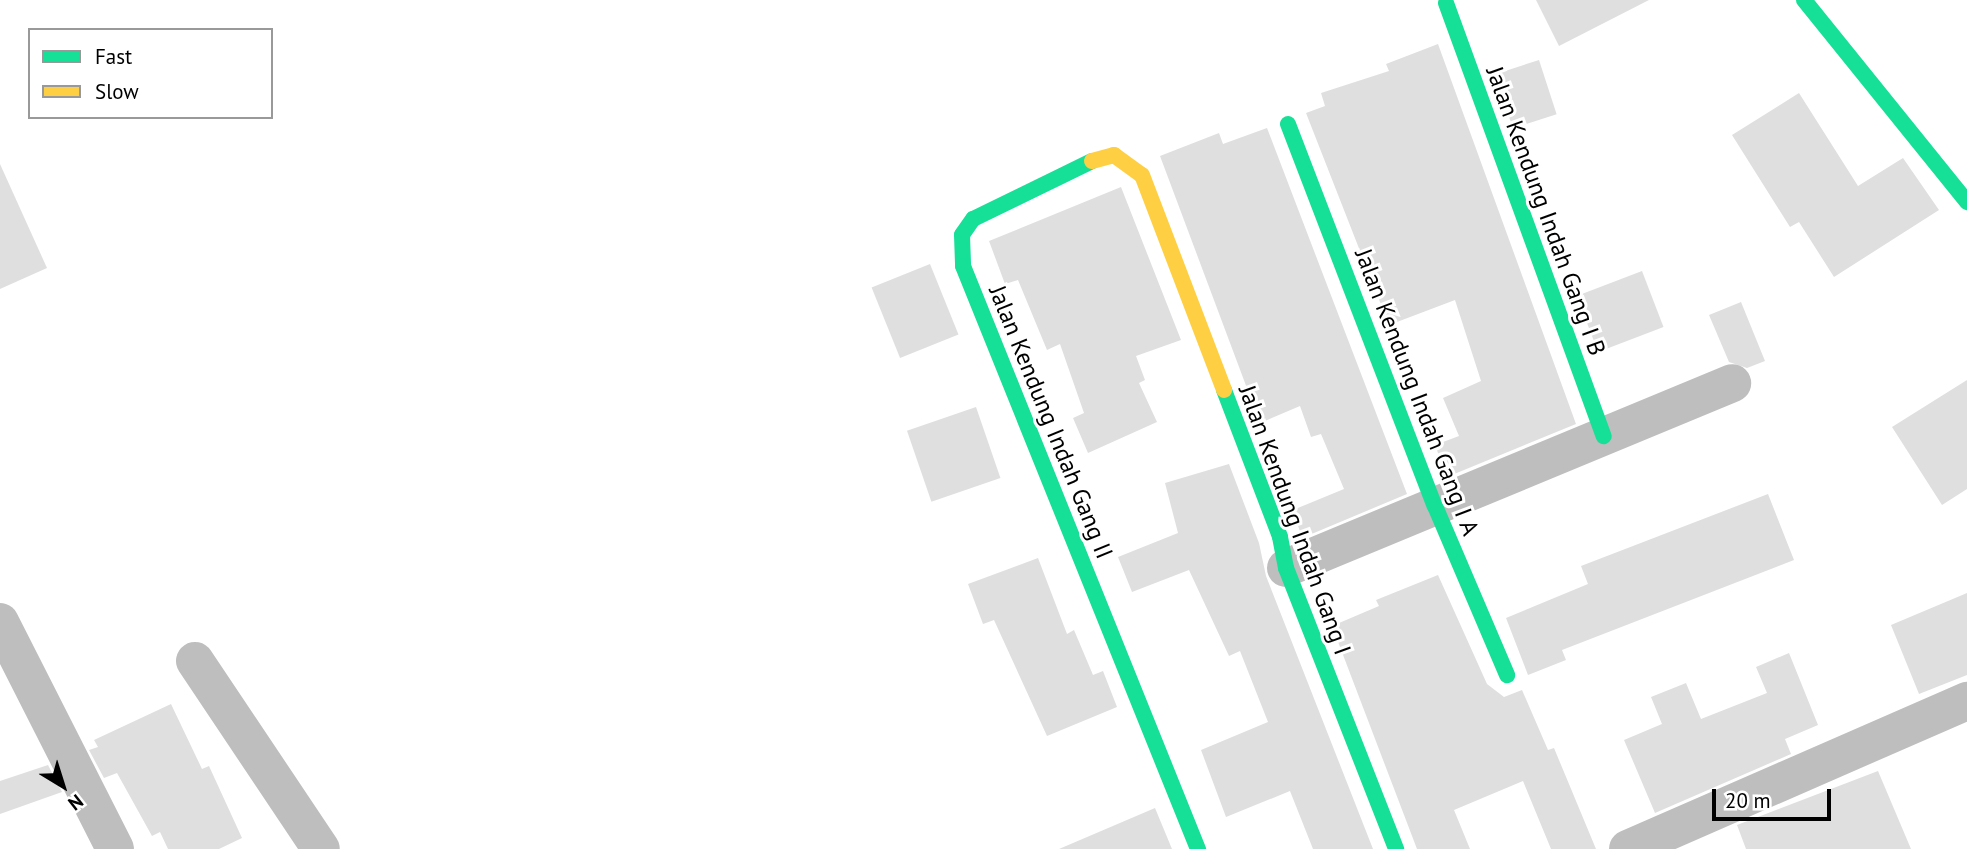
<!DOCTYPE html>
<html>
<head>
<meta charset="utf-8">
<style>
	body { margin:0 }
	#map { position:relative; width:1967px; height:849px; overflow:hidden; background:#fff; font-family:"PT Sans",sans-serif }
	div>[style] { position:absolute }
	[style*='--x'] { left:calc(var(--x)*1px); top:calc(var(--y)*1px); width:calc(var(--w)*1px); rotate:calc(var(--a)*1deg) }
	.building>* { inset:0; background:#dfdfdf; transform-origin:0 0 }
	.street>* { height:38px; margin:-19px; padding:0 19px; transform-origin:19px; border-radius:19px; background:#bebebe }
	.fast>* { height:16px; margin:-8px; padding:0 8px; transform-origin:8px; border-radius:8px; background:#16e098 }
	.slow>* { height:16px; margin:-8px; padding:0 8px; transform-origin:8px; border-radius:8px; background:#ffcf43 }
	span { translate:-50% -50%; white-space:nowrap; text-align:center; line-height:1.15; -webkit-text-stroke:6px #fff; paint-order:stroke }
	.street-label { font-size:24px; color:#000 }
	.legend { position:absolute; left:28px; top:28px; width:245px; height:91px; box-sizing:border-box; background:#fff; border:2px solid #999; margin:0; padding:9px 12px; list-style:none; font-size:21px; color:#000 }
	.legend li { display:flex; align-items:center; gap:14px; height:35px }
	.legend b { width:35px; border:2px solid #999 }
	.north { position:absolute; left:28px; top:751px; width:70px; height:70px; -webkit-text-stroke:5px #fff; paint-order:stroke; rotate:142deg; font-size:19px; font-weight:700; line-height:28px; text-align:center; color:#000 }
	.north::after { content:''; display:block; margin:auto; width:24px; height:32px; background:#000; clip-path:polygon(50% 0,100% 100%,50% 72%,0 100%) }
	.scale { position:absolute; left:1712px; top:789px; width:119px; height:32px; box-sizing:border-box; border:4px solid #000; border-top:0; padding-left:9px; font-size:21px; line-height:24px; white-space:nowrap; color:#000; -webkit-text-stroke:5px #fff; paint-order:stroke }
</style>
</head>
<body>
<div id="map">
	<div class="building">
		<div style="clip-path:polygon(1536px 0,1649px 0,1559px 46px)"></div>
		<div style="clip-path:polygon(1438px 44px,1576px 424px,1447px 477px,1435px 445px,1459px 436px,1443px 398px,1481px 381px,1455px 300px,1389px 325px,1306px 113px,1325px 106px,1321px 93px,1389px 71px,1386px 64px)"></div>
		<div style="left:1539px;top:60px;width:57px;height:46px;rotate:72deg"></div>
		<div style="clip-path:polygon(1799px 93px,1858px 186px,1903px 158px,1939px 210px,1834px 277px,1799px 222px,1790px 227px,1732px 135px)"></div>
		<div style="clip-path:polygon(1267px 128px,1407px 494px,1302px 538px,1293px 510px,1344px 489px,1321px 434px,1311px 437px,1300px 406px,1260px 423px,1160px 156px,1219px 133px,1223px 144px)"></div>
		<div style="clip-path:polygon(0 164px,47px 268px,0 289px)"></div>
		<div style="clip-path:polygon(1121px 187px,1181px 340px,1136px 356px,1145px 380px,1139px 383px,1157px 422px,1088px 453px,1073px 418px,1084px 413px,1060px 344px,1047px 350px,1018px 280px,1005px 284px,989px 241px)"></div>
		<div style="left:930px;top:264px;width:76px;height:63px;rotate:68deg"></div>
		<div style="left:1642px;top:271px;width:60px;height:70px;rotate:69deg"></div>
		<div style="clip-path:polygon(1741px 302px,1765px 361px,1747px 368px,1729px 362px,1709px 315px)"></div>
		<div style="clip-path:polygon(1967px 380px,1967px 489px,1942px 505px,1892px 427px)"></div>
		<div style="left:976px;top:407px;width:75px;height:73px;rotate:71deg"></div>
		<div style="clip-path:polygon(1229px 464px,1259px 543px,1266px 576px,1373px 849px,1313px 849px,1290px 791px,1226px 817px,1201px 750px,1268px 722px,1240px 651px,1229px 656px,1189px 570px,1132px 592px,1118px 557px,1178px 533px,1165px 483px)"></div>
		<div style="clip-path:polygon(1768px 494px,1794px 560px,1562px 650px,1566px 660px,1528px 675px,1506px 618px,1588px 584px,1581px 566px)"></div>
		<div style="clip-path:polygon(1038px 558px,1067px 634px,1074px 630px,1093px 675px,1103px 671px,1117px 707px,1047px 736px,994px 620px,983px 624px,968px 584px)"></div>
		<div style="clip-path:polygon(1438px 575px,1487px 684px,1504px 697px,1522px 690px,1548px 750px,1554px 748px,1596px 849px,1551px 849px,1523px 781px,1454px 810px,1470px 849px,1417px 849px,1332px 626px,1379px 606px,1376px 600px)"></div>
		<div style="clip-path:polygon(1967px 593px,1967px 675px,1919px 694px,1891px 625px)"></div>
		<div style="clip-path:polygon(1789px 653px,1818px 725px,1785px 739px,1791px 754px,1655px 813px,1624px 740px,1662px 724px,1651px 697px,1686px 683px,1701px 719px,1767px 693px,1756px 667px)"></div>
		<div style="clip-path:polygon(171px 704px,202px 769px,209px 766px,242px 838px,219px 849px,168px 849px,160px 832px,152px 836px,117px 773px,104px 778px,89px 750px,98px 747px,94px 740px)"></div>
		<div style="clip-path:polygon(48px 765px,62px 792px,0 814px,0 781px)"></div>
		<div style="clip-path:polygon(1878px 771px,1911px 849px,1746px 849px,1737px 825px)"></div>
		<div style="clip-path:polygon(1155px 808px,1172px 849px,1059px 849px)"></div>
	</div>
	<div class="street">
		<div style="--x:1286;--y:568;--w:483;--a:-22.5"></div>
		<div style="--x:0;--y:622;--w:254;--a:63.1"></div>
		<div style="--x:195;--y:661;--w:226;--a:56.2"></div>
		<div style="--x:1628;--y:849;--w:370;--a:-23.6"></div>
	</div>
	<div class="fast">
		<div style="--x:1804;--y:0;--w:260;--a:51.1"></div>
		<div style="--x:1446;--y:3;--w:461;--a:70"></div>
		<div style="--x:1288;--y:124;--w:409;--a:69"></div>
		<div style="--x:1435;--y:506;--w:184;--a:66.9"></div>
		<div style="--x:1092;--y:161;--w:132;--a:154"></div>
		<div style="--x:973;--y:219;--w:19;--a:125"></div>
		<div style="--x:962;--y:235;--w:31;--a:88"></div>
		<div style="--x:963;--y:266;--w:629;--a:68.05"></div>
		<div style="--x:1224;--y:390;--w:157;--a:69.1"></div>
		<div style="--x:1280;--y:537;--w:32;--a:79"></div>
		<div style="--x:1286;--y:568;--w:302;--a:68.6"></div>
	</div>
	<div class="slow">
		<div style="--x:1092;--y:161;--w:23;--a:-15"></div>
		<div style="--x:1114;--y:155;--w:34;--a:36"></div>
		<div style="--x:1142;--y:175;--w:230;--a:69.1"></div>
	</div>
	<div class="street-label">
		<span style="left:1546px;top:211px;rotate:70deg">Jalan Kendung Indah Gang I B</span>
		<span style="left:1417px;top:392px;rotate:69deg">Jalan Kendung Indah Gang I A</span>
		<span style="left:1051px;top:422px;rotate:68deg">Jalan Kendung Indah Gang II</span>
		<span style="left:1295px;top:520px;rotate:70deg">Jalan Kendung Indah Gang I</span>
	</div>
	<ul class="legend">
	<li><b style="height:9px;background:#16e098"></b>Fast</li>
	<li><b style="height:9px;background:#ffcf43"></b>Slow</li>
	</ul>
	<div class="north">N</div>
	<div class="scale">20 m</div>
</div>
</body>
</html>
